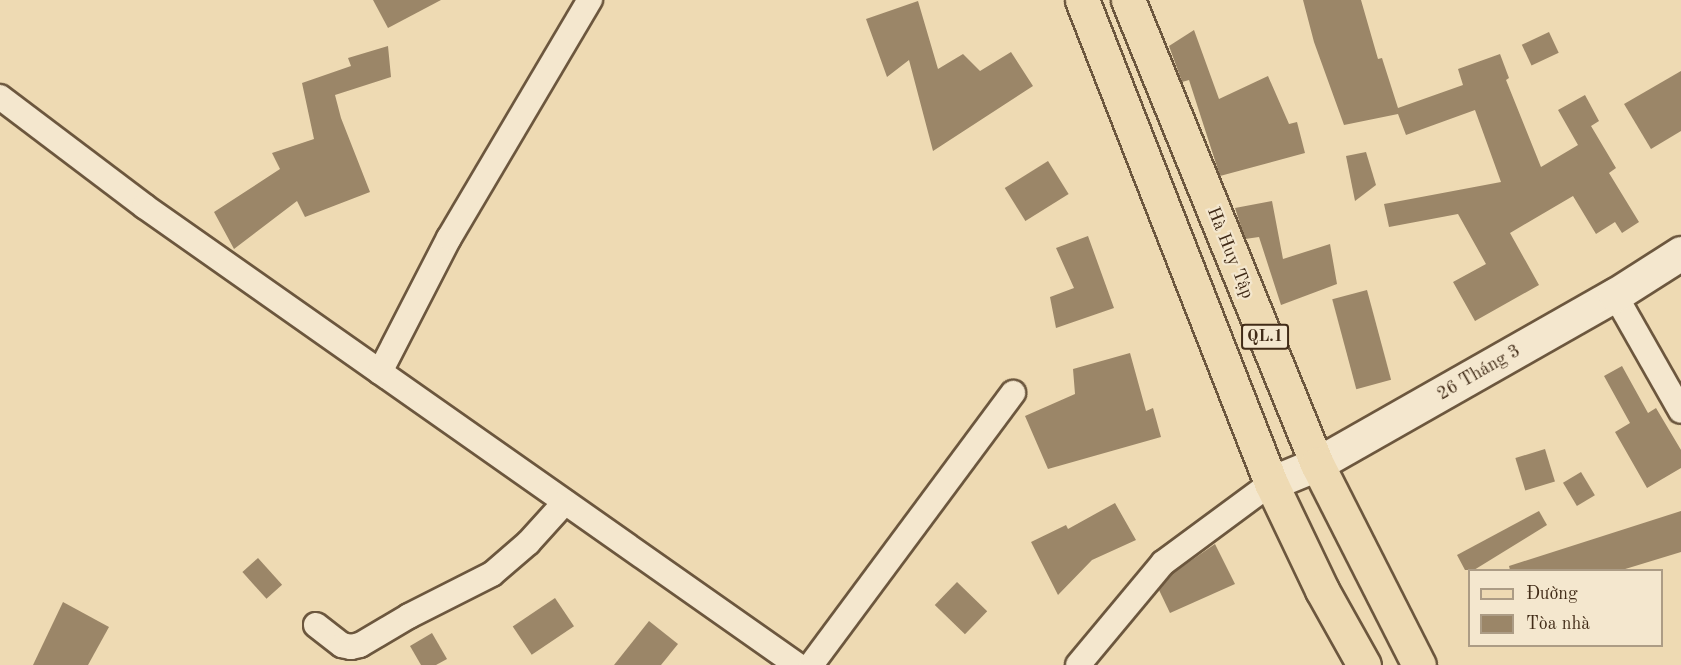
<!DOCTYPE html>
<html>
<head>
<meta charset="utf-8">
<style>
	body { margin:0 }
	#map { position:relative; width:1681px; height:665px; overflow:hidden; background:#eedab3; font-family:"Old Standard TT",serif }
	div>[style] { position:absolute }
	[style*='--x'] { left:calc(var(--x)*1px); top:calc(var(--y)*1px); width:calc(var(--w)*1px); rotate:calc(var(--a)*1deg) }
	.building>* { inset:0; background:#9b8668; transform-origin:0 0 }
	.roads { filter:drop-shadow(2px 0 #6c573e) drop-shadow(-2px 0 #6c573e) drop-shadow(0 2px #6c573e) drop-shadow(0 -2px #6c573e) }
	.street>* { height:24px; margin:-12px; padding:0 12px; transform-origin:12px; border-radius:12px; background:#f4e7ce }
	.secondary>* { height:33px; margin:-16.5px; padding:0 16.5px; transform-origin:16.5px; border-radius:16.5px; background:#f4e7ce }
	.primary>* { height:33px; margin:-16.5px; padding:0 16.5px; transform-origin:16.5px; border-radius:16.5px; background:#eedab3 }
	span { translate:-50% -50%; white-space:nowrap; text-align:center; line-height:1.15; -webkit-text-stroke:4.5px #f4e7ce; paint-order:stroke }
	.shield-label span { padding:2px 4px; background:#f4e7ce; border:2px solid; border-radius:4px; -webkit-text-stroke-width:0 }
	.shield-label { font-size:16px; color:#412b17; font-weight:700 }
	.street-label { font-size:18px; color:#412b17 }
	.legend { position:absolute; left:1468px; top:569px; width:195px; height:78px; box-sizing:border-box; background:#f4e7ce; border:2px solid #ac9c85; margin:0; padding:8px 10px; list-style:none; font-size:18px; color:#412b17 }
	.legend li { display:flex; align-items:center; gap:12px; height:30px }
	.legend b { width:30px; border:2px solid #ac9c85 }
</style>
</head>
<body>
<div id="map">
	<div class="building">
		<div style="clip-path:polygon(373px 0,441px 0,388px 28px)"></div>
		<div style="clip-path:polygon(1303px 0,1361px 0,1378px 59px,1382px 58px,1398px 108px,1463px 85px,1458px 69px,1500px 54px,1509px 78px,1506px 80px,1541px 167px,1578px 145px,1558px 110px,1585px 95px,1599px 121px,1591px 126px,1616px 168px,1609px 173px,1639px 222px,1622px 233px,1615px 222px,1596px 234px,1573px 196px,1510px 233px,1539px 285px,1475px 321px,1453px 282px,1486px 264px,1458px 214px,1389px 227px,1384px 204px,1501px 182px,1475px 110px,1406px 135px,1398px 114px,1344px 125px,1314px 42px)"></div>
		<div style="clip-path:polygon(918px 1px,938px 69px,963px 54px,980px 71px,1011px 52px,1033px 86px,933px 151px,909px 60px,887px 77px,866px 19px)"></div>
		<div style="clip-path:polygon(1194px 30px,1219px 99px,1268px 76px,1289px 124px,1297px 122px,1305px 153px,1220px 176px,1189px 80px,1182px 82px,1169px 46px)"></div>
		<div style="left:1549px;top:32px;width:23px;height:30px;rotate:65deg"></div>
		<div style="clip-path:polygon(388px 46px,391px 77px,335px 95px,341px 118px,370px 192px,305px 217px,297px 201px,234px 249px,214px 212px,280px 169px,272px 153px,314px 139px,302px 83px,351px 66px,348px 58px)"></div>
		<div style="clip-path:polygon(1681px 71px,1681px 131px,1651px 149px,1624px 104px)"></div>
		<div style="clip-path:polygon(1366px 152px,1376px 185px,1355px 201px,1346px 156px)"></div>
		<div style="left:1048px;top:161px;width:39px;height:51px;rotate:58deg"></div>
		<div style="clip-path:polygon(1272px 201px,1283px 259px,1330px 244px,1337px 284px,1281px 305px,1259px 237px,1245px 239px,1235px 208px)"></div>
		<div style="clip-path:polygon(1088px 236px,1114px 308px,1056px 328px,1050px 297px,1074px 288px,1056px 248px)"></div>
		<div style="left:1367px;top:290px;width:93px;height:36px;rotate:75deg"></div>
		<div style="clip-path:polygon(1130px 353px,1146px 411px,1153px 408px,1161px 437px,1048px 469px,1025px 416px,1075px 394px,1073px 369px)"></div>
		<div style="clip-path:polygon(1622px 366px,1648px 413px,1656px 408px,1681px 450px,1681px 468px,1647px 488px,1615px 432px,1630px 423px,1604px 376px)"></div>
		<div style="left:1545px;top:449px;width:34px;height:31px;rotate:73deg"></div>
		<div style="left:1581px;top:472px;width:27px;height:21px;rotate:59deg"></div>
		<div style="clip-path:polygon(1115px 503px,1136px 540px,1092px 560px,1058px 595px,1031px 542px,1066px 525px,1068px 529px)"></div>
		<div style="clip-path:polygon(1539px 511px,1547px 525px,1474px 570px,1465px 570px,1457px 555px)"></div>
		<div style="clip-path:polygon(1681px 511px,1681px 552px,1622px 570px,1510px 570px,1509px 566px)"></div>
		<div style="clip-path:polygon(1215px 544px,1235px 584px,1170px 613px,1159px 590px,1173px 573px)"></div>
		<div style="left:258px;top:558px;width:36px;height:21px;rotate:48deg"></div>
		<div style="left:957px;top:582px;width:42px;height:32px;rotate:44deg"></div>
		<div style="left:555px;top:598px;width:34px;height:51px;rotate:56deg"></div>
		<div style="clip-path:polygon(63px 602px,109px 627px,88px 665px,33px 665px)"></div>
		<div style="clip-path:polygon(649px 621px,678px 644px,661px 665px,614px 665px)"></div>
		<div style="clip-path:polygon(432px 633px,447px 659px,436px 665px,421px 665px,410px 646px)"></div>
	</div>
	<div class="roads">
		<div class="street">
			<div style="--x:0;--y:97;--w:181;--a:37.1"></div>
			<div style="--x:144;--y:206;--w:798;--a:35.1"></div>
			<div style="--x:1615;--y:295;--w:133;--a:60.4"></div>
			<div style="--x:380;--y:372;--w:151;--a:-62.8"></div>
			<div style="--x:449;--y:238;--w:277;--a:-59.4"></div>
			<div style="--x:316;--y:625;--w:33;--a:38"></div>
			<div style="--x:342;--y:645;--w:9;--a:13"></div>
			<div style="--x:351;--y:647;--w:9;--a:-13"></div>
			<div style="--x:360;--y:645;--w:57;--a:-30.6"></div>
			<div style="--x:409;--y:616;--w:93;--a:-26.8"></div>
			<div style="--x:492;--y:574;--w:48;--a:-40.7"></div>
			<div style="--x:528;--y:543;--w:55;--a:-47.9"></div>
			<div style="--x:811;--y:665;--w:339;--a:-53.4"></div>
			<div style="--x:1078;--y:665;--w:133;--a:-50.2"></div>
			<div style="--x:1163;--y:563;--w:134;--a:-36.5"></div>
		</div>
		<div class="secondary">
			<div style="--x:1271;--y:483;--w:50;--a:-22.4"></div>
			<div style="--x:1317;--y:464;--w:343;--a:-29.6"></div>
			<div style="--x:1615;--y:295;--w:78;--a:-32.5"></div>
		</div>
		<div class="primary">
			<div style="--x:1082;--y:0;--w:519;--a:68.63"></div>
			<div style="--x:1271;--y:483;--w:119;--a:64.5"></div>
			<div style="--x:1322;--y:590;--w:86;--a:60.8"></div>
			<div style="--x:1128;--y:0;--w:501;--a:67.84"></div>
			<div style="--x:1317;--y:464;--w:225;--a:63.1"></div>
		</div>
	</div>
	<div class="shield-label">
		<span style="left:1265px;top:337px">QL.1</span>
	</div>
	<div class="street-label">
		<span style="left:1230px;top:253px;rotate:68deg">Hà Huy Tập</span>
		<span style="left:1479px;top:373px;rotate:-30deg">26 Tháng 3</span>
	</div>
	<ul class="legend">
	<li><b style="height:8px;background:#eedab3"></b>Đường</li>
	<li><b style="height:16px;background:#9b8668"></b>Tòa nhà</li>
	</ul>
</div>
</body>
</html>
